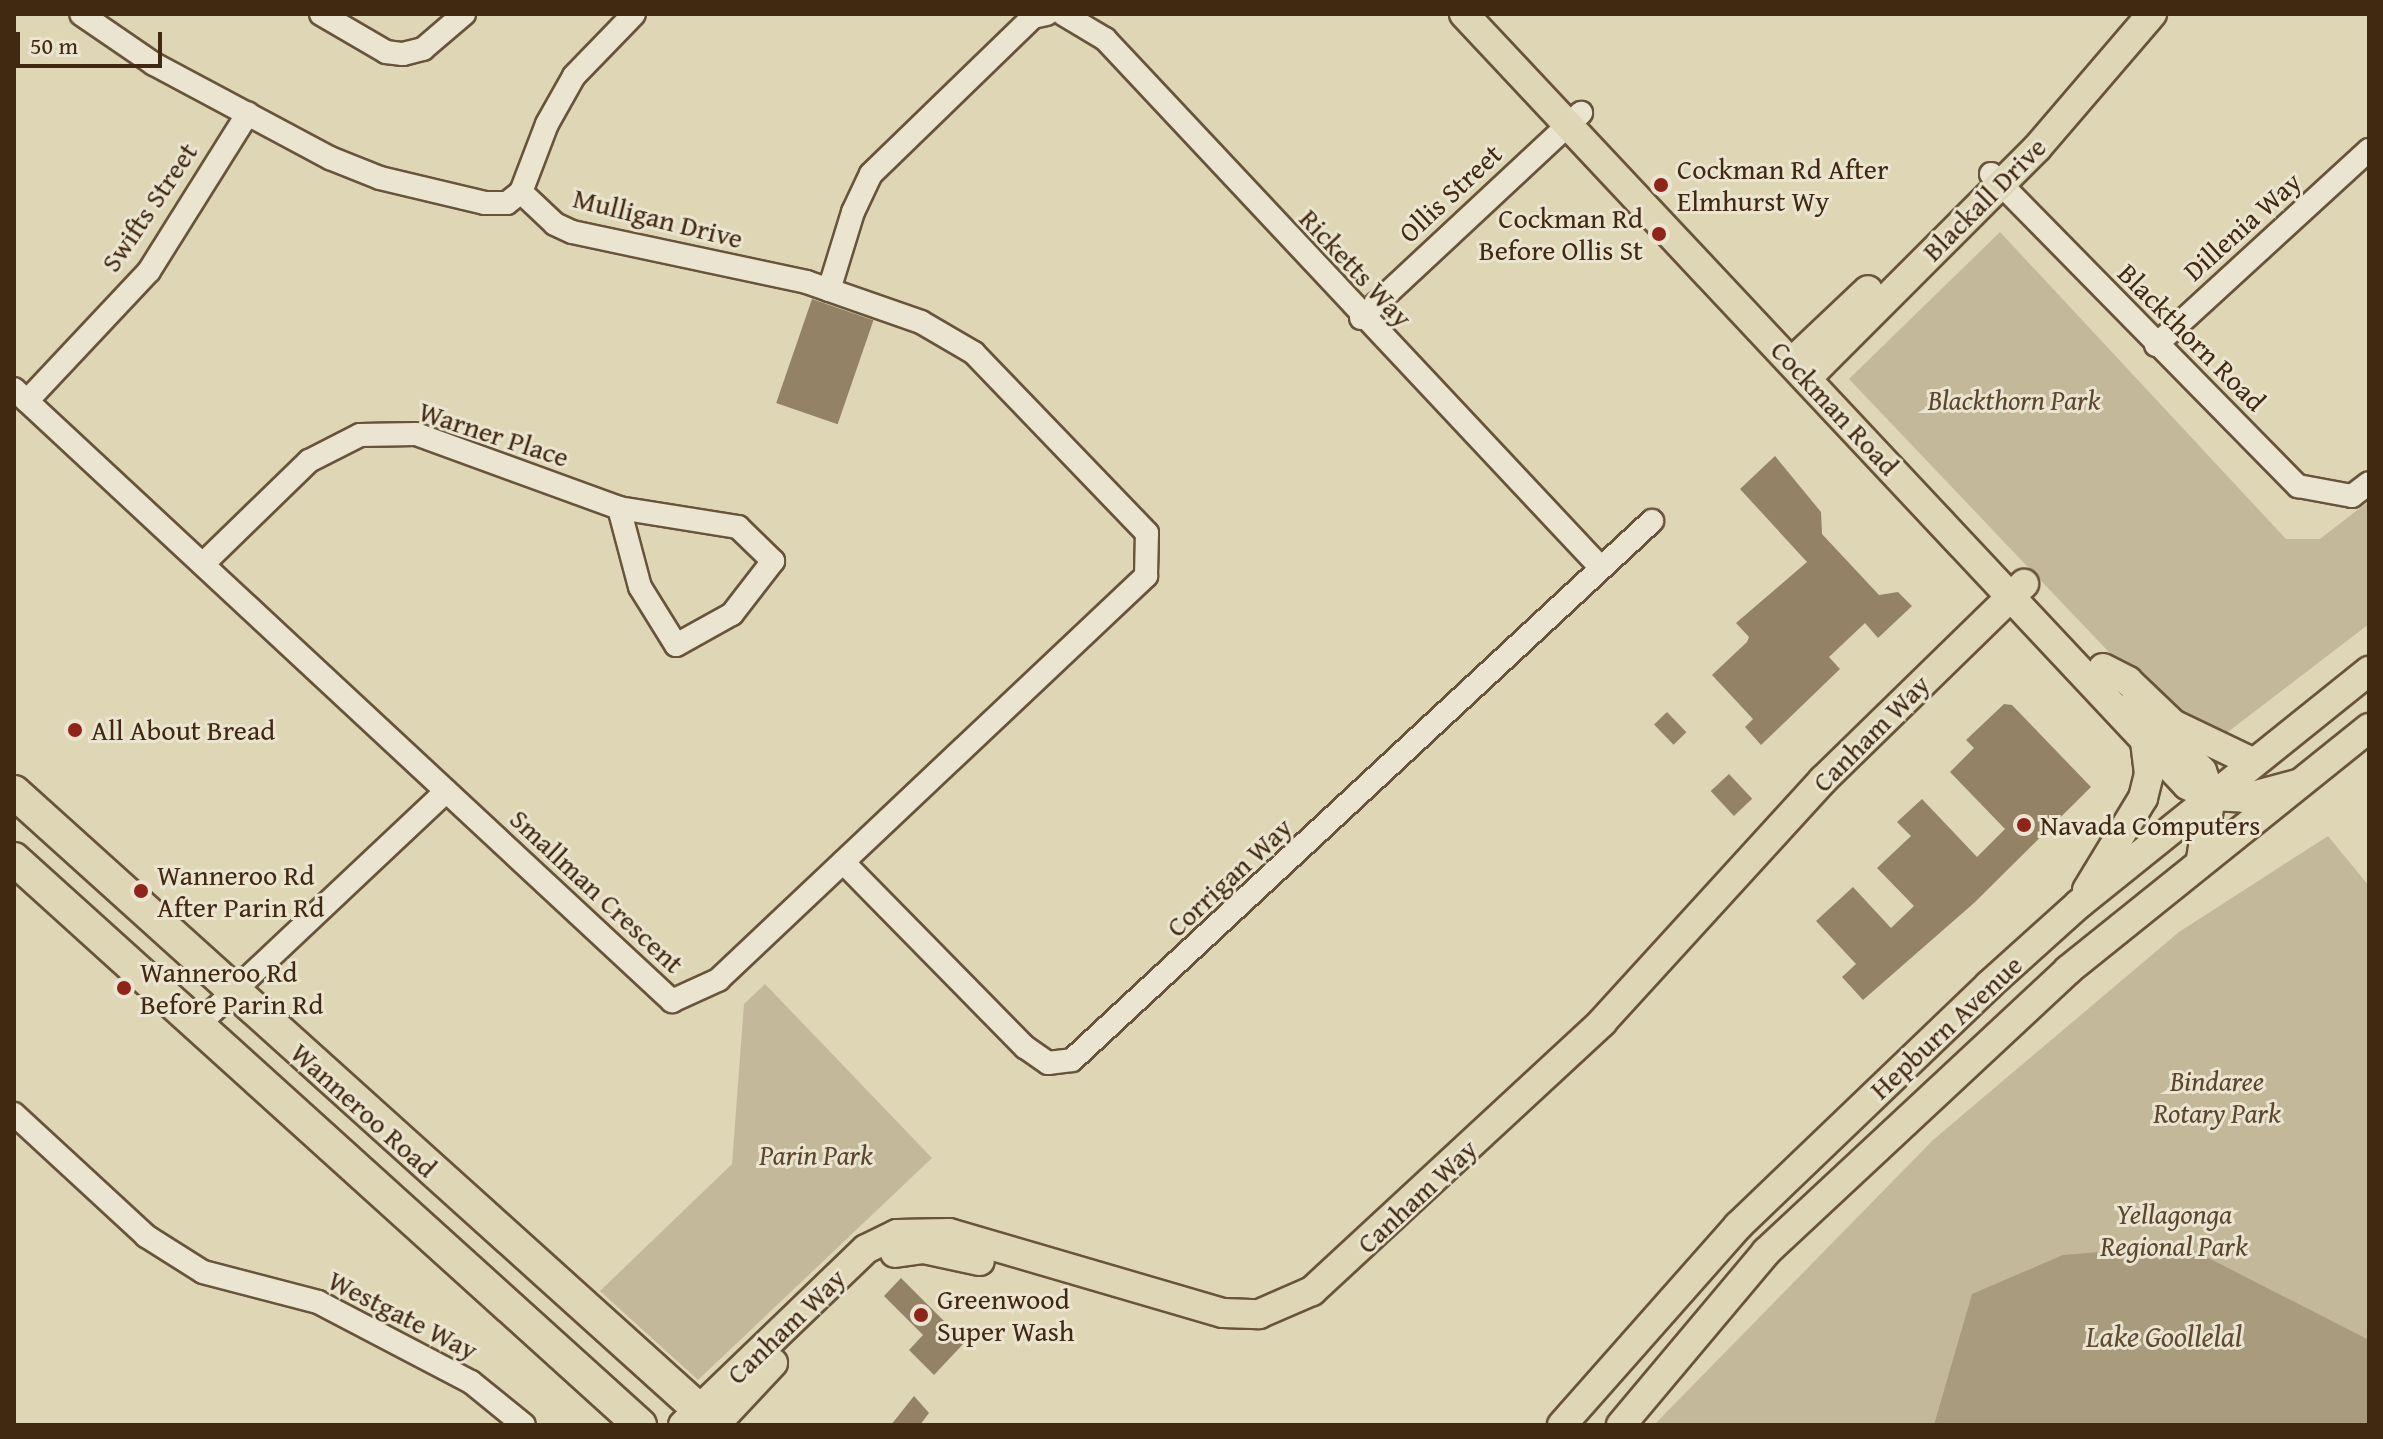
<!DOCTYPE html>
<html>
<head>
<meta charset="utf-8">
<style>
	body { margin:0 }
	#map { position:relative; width:2383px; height:1439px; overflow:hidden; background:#dfd6b6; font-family:"Gentium Book Plus",serif }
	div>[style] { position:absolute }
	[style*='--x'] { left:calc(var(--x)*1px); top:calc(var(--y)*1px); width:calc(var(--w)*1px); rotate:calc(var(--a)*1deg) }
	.green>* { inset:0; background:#c4b89a }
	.water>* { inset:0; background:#a99b7e }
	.building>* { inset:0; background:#938266; transform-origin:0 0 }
	.roads { filter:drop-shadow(2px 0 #68543a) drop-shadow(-2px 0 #68543a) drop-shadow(0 2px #68543a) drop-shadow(0 -2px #68543a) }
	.minor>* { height:22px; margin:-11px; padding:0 11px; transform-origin:11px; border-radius:11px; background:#eae4d0 }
	.major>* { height:28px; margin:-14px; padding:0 14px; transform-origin:14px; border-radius:14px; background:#dfd6b6 }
	.highway>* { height:32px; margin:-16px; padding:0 16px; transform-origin:16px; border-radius:16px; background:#dfd6b6 }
	.dots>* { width:22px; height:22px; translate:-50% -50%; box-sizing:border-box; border:4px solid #eae4d0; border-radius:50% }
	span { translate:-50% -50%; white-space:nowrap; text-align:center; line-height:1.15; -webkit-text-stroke:6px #eae4d0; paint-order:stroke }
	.poi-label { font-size:28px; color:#412810 }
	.left { translate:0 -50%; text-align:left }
	.right { translate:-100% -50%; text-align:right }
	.street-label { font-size:28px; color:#412810 }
	.park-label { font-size:28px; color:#5b452c; font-style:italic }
	.water-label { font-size:30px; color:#604a31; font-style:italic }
	.frame { position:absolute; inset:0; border:16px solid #412810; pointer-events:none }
	.scale { position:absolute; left:16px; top:32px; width:146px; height:36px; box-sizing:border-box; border:4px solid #412810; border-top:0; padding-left:10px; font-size:24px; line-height:28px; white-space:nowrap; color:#412810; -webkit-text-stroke:6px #eae4d0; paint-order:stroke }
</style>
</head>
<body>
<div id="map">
	<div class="green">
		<div style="clip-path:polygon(2000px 232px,2286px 539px,2320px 539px,2369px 501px,2369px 624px,2203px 751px,1849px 379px)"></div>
		<div style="clip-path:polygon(2328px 836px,2369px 886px,2369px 1425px,1654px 1425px,1933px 1140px,2179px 932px)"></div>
		<div style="clip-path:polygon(765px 984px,932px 1158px,698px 1380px,600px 1291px,732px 1164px,744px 1004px)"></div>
	</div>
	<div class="water">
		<div style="clip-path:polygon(2183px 1245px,2369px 1340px,2369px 1425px,1934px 1425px,1972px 1294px,2063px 1255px)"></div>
	</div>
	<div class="building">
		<div style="left:812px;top:299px;width:65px;height:110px;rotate:19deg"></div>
		<div style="clip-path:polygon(1775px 456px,1821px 512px,1822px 534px,1879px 595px,1898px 592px,1912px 606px,1878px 638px,1865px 623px,1829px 657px,1840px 669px,1761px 745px,1745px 727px,1753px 719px,1712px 675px,1747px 642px,1749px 637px,1736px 623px,1807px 562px,1740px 489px)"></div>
		<div style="clip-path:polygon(2004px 704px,2012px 705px,2091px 787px,1974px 903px,1863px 1000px,1842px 977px,1856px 964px,1816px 921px,1853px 887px,1891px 928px,1914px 906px,1877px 868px,1911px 836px,1897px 822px,1922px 799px,1977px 857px,2005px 829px,1950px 772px,1974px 748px,1966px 740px)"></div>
		<div style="left:1667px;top:712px;width:28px;height:18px;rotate:46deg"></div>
		<div style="left:1729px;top:774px;width:34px;height:25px;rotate:47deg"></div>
		<div style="clip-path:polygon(901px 1278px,965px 1342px,934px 1375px,909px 1350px,923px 1335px,884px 1296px)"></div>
		<div style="clip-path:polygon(914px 1396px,929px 1413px,920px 1425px,891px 1425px)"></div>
	</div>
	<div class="roads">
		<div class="minor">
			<div style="--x:321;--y:14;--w:75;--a:30.3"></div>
			<div style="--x:386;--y:52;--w:17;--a:7"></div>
			<div style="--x:403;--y:54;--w:21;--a:-14"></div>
			<div style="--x:423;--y:49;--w:54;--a:-40.5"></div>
			<div style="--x:1063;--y:14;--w:49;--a:30.8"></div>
			<div style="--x:1105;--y:39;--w:725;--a:46.84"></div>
			<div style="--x:1991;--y:174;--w:438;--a:45.5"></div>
			<div style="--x:2298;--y:486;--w:55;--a:10.5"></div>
			<div style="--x:2352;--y:496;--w:21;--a:-37"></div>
			<div style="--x:521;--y:192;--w:73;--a:-69.1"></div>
			<div style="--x:547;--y:124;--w:55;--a:-60.6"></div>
			<div style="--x:574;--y:76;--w:86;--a:-45.9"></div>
			<div style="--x:829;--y:290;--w:82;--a:-72.9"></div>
			<div style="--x:853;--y:212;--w:42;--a:-64.7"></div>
			<div style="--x:871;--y:174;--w:226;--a:-44.1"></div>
			<div style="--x:1033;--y:17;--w:14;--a:-12"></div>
			<div style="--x:1361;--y:318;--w:301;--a:-43"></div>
			<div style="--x:2156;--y:345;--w:289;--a:-42.5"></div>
			<div style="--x:14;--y:389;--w:899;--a:42.93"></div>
			<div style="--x:672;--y:1001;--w:51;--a:-24.5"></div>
			<div style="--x:718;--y:980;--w:589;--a:-43.35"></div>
			<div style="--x:1146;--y:576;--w:43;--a:-88.7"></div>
			<div style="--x:1147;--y:533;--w:250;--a:-133.9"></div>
			<div style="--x:974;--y:353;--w:61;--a:-149.7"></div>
			<div style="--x:921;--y:322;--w:121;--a:-160.7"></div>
			<div style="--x:807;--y:282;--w:240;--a:-168"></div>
			<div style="--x:572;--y:232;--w:19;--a:-155"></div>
			<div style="--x:555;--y:224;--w:47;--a:-136.7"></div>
			<div style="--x:521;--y:192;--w:18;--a:142"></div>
			<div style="--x:507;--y:203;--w:22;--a:180"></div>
			<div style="--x:485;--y:203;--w:108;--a:-166.6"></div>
			<div style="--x:380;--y:178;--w:54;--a:-158.2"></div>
			<div style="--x:330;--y:158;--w:200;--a:-151.9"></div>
			<div style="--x:154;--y:64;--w:88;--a:-145.6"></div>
			<div style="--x:27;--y:401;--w:178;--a:-46.8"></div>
			<div style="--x:149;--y:271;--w:186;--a:-57.9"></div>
			<div style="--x:203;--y:564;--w:148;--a:-44.2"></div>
			<div style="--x:309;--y:461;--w:57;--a:-27"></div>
			<div style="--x:360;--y:435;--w:56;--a:-1"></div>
			<div style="--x:416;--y:434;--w:216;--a:20"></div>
			<div style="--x:619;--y:508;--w:121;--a:9.1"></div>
			<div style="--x:738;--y:527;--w:49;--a:44.2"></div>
			<div style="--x:773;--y:561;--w:67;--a:127.7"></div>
			<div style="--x:732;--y:614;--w:64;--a:151"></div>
			<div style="--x:676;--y:645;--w:68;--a:-121.8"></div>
			<div style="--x:640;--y:587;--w:82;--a:-104.9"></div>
			<div style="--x:843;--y:862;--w:260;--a:45.5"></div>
			<div style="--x:1025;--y:1047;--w:28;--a:35"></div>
			<div style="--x:1048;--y:1063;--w:24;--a:-7"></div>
			<div style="--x:1072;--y:1060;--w:792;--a:-42.9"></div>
			<div style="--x:198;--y:1025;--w:341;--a:-43.3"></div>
			<div style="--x:14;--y:1114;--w:180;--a:42.7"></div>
			<div style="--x:146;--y:1236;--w:67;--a:32.3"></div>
			<div style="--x:203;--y:1272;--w:119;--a:14.6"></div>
			<div style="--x:318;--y:1302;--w:173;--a:27.6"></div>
			<div style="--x:471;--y:1382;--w:68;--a:39.1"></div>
		</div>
		<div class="major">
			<div style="--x:1464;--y:14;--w:1057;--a:46.84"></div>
			<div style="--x:2187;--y:785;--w:26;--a:25"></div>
			<div style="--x:2211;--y:796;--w:34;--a:3"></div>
			<div style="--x:2245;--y:798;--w:54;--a:-15.1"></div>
			<div style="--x:1793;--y:361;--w:103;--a:-43.4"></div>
			<div style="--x:1808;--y:377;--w:324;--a:-45"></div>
			<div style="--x:2037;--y:148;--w:177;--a:-49.4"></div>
			<div style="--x:2103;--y:668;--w:28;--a:27"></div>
			<div style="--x:2128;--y:681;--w:62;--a:43.7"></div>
			<div style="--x:2173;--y:724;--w:88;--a:25.7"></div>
			<div style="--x:2135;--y:702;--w:96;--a:45.8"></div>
			<div style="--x:2202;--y:771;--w:27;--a:70"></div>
			<div style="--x:2211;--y:796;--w:64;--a:99"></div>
			<div style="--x:2087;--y:890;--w:108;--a:-58.7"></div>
			<div style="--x:2143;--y:798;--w:25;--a:-76"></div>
			<div style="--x:2149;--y:774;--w:34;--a:-97"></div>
			<div style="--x:895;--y:1253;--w:29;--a:-8"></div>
			<div style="--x:924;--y:1249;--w:57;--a:12.1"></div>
			<div style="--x:683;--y:1425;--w:254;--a:-43.9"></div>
			<div style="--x:866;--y:1249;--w:34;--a:-26"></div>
			<div style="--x:897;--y:1234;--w:52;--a:-1.1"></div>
			<div style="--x:949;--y:1233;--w:285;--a:16.3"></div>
			<div style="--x:1223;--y:1313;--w:36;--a:2"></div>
			<div style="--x:1259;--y:1314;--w:58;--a:-23.5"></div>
			<div style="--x:1312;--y:1291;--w:396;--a:-42.8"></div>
			<div style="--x:1602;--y:1022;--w:328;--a:-47.6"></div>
			<div style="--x:1823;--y:780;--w:281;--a:-44.3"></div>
			<div style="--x:715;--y:1425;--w:85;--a:-46.9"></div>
			<div style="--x:1562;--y:1425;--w:266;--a:-48.5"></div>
			<div style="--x:1738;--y:1226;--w:348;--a:-43.8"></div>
			<div style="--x:1989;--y:985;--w:121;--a:-42"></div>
			<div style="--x:2079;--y:904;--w:372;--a:-38.8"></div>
			<div style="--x:1621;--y:1425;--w:226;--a:-50"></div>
			<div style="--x:1766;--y:1252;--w:413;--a:-43"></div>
			<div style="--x:2068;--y:970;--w:386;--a:-38.8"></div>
		</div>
		<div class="highway">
			<div style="--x:14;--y:792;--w:945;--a:42.04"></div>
			<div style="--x:14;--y:859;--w:844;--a:42.12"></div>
		</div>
	</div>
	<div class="dots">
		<div style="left:1661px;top:185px;background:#8f2418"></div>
		<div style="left:1659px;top:234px;background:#8f2418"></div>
		<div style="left:75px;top:730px;background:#8f2418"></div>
		<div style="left:2024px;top:825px;background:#8f2418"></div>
		<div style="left:141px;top:891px;background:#8f2418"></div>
		<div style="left:124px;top:988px;background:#8f2418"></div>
		<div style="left:921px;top:1315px;background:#8f2418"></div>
	</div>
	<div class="poi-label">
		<span class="left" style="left:1677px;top:185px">Cockman Rd After<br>Elmhurst Wy</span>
		<span class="right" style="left:1643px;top:234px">Cockman Rd<br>Before Ollis St</span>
		<span class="left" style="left:91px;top:730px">All About Bread</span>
		<span class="left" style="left:2040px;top:825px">Navada Computers</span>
		<span class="left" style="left:157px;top:891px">Wanneroo Rd<br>After Parin Rd</span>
		<span class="left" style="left:140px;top:988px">Wanneroo Rd<br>Before Parin Rd</span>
		<span class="left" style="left:937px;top:1315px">Greenwood<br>Super Wash</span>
	</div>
	<div class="street-label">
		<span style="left:1450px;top:193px;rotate:-43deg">Ollis Street</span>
		<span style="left:1984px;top:199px;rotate:-45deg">Blackall Drive</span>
		<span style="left:149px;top:207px;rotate:-56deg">Swifts Street</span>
		<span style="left:658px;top:218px;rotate:14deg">Mulligan Drive</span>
		<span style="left:2242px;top:226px;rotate:-42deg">Dillenia Way</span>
		<span style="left:1356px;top:268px;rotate:47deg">Ricketts Way</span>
		<span style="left:2192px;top:337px;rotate:45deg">Blackthorn Road</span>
		<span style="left:1835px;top:408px;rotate:47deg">Cockman Road</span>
		<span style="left:494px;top:434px;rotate:18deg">Warner Place</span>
		<span style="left:1871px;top:733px;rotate:-45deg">Canham Way</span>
		<span style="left:1229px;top:877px;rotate:-43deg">Corrigan Way</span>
		<span style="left:597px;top:891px;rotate:43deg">Smallman Crescent</span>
		<span style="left:1946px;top:1027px;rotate:-43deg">Hepburn Avenue</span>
		<span style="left:364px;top:1110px;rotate:42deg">Wanneroo Road</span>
		<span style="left:1417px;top:1196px;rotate:-43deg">Canham Way</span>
		<span style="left:403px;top:1315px;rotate:27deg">Westgate Way</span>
		<span style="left:786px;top:1326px;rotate:-44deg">Canham Way</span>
	</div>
	<div class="park-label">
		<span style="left:2014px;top:400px">Blackthorn Park</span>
		<span style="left:2217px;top:1097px">Bindaree<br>Rotary Park</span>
		<span style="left:816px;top:1155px">Parin Park</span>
		<span style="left:2174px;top:1230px">Yellagonga<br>Regional Park</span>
	</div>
	<div class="water-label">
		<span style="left:2164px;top:1336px">Lake Goollelal</span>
	</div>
	<div class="frame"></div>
	<div class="scale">50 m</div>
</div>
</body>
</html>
